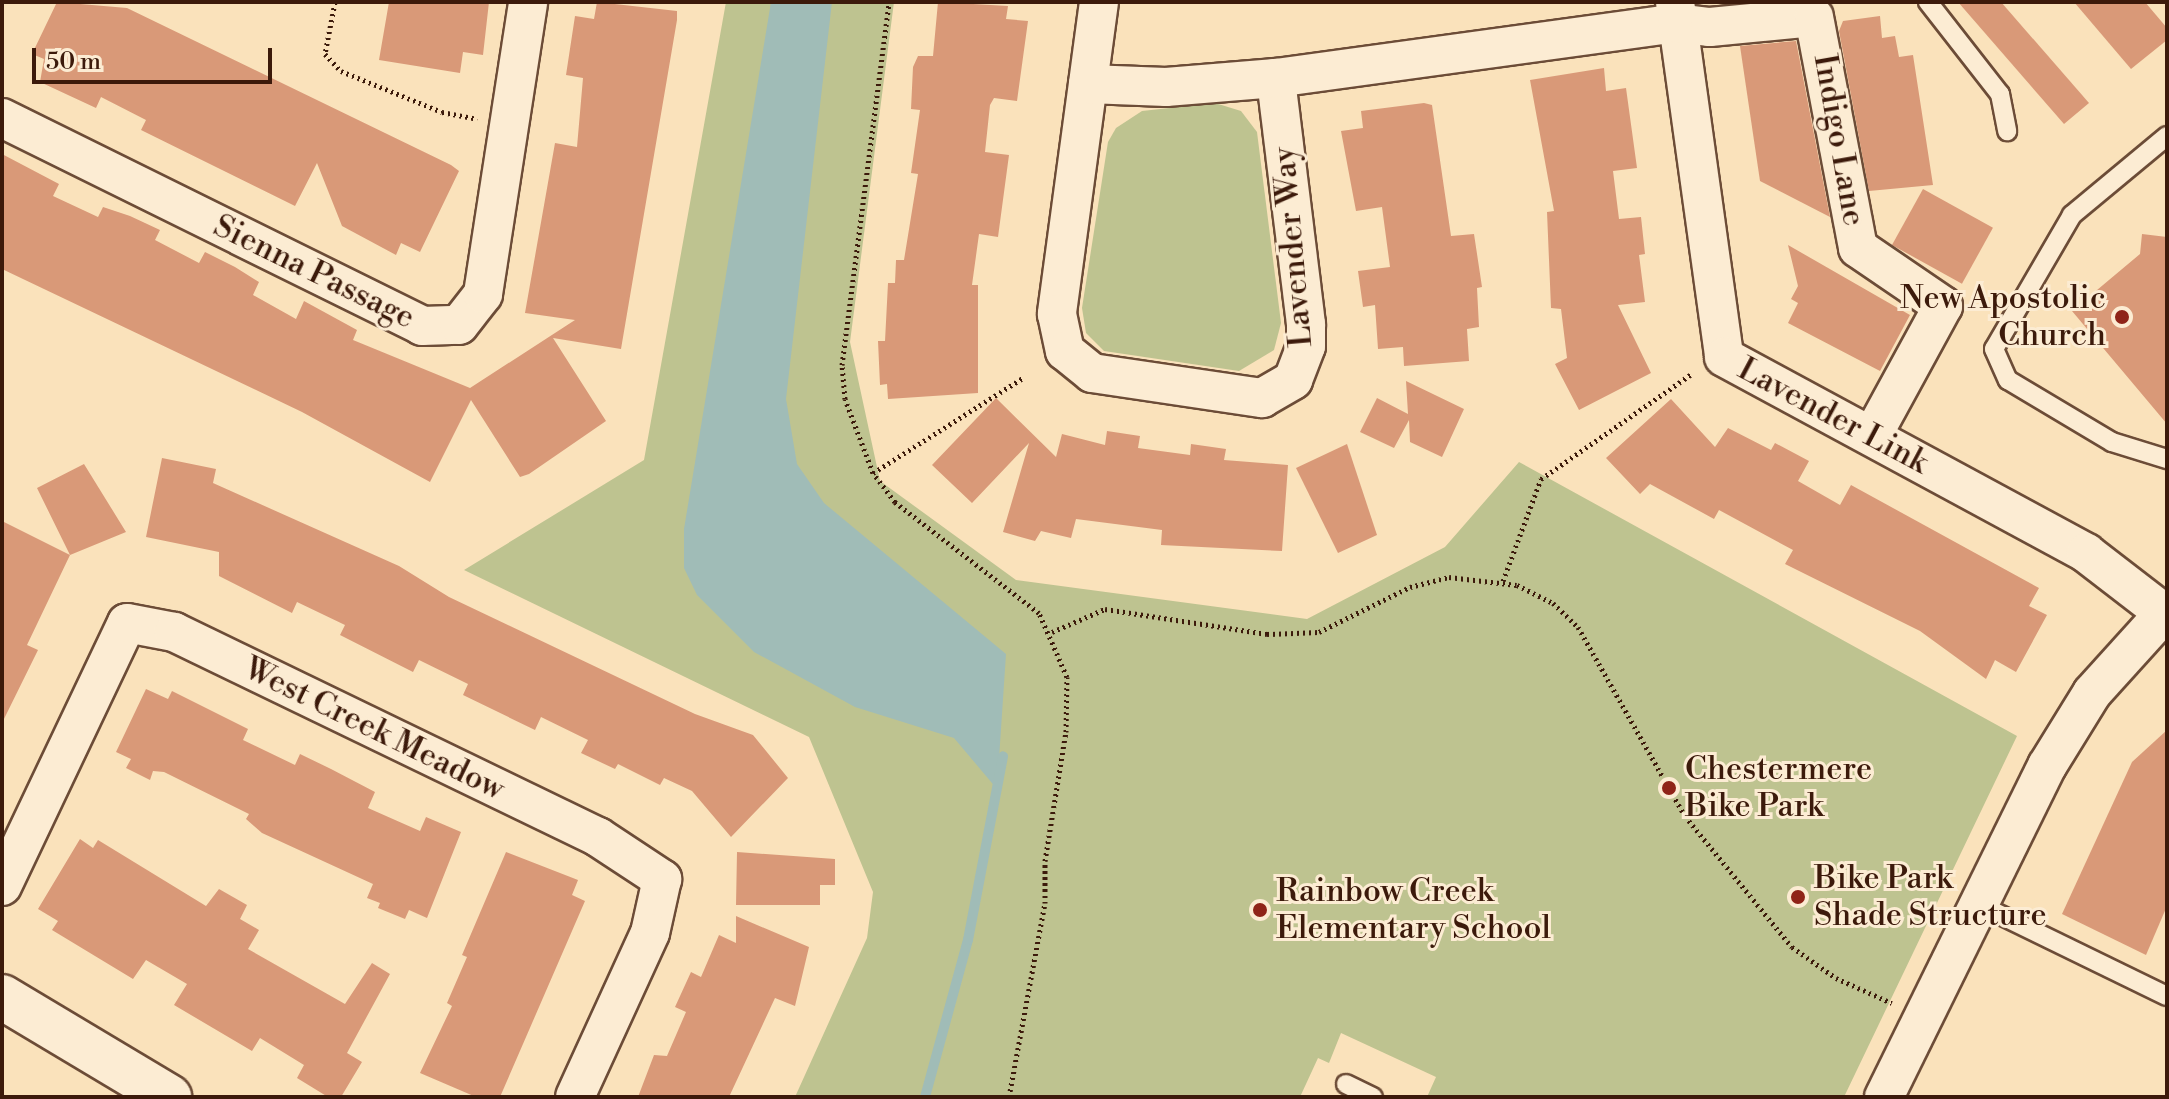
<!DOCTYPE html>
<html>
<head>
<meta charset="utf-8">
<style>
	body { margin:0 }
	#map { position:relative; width:2169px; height:1099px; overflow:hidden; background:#fae2bb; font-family:"Libre Bodoni",serif }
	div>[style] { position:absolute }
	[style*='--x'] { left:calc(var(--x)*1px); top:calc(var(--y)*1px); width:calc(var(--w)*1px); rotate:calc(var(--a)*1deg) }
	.green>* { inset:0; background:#bec390 }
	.water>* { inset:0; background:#a0bcb7 }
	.stream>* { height:10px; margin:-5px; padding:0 5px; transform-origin:5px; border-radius:5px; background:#a0bcb7 }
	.building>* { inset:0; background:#d99978; transform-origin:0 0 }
	.path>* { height:5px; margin-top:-2.5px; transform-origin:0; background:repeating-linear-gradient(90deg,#3c1a0b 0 2px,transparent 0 6px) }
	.roads { filter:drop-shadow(2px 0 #6c4c37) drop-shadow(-2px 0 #6c4c37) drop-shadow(0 2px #6c4c37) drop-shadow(0 -2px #6c4c37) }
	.lane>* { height:18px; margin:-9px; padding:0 9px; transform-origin:9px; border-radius:9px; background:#fcecd3 }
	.street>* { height:38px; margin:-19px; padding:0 19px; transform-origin:19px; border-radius:19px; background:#fcecd3 }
	.secondary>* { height:44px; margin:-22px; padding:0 22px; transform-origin:22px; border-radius:22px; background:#fcecd3 }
	.dots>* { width:22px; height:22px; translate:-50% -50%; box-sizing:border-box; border:4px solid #fcecd3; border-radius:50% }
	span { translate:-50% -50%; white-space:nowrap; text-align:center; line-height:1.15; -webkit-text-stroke:6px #fcecd3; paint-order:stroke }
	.street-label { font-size:32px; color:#3c1a0b }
	.poi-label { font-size:32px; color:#3c1a0b }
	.right { translate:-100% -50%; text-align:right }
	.left { translate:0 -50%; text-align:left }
	.frame { position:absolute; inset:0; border:4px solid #3c1a0b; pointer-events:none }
	.scale { position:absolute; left:32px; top:48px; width:240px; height:36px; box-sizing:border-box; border:4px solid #3c1a0b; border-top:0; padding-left:10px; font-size:24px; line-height:28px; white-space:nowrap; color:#3c1a0b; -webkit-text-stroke:6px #fcecd3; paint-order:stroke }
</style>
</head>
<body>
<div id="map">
	<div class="green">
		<div style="clip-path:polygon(726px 2px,894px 2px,850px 342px,880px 481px,1016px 580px,1307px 619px,1445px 547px,1519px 462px,2017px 736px,1844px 1097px,1427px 1097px,1436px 1077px,1341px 1033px,1329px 1063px,1318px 1058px,1300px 1097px,795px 1097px,867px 938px,873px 892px,809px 737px,464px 570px,644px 460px)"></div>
		<div style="clip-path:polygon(1215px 103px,1241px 111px,1257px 132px,1281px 323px,1274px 350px,1239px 371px,1104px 351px,1086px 333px,1082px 308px,1108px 142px,1116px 128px,1142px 111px)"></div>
	</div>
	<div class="water">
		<div style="clip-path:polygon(771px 2px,832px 2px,786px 399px,797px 464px,824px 503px,1006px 654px,997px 789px,954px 738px,855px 707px,754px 652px,697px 595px,684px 568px,684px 529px)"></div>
	</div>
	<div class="stream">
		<div style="--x:925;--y:1097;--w:163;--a:-74.7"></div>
		<div style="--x:968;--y:940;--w:187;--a:-79.2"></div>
	</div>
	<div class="building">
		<div style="clip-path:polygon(57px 2px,127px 8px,451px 165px,459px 171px,420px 252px,401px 243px,396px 255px,342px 226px,317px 163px,295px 206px,141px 130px,146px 120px,101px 97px,96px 108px,40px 82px,44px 59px,32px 54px)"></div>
		<div style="clip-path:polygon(389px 2px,489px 2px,483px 55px,463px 52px,460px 73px,379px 60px)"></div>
		<div style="clip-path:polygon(597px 2px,677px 11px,677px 20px,621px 349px,553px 338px,606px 421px,529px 474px,520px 477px,471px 400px,430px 482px,302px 412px,2px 269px,2px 154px,59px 184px,53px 196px,98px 217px,103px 207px,130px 216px,160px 230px,155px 240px,199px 263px,205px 252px,235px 267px,259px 282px,253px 295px,296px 319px,304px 301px,357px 330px,353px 340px,470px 388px,575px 320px,525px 313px,555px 143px,577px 147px,583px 78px,566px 75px,575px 16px,594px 19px)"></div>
		<div style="clip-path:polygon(938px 2px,1008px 6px,1006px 19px,1028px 21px,1017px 101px,994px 98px,990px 105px,985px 152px,1009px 155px,998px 237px,979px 234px,972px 285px,978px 285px,978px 393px,888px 399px,887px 384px,880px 385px,878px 341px,885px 341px,888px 283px,895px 283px,896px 260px,904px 260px,918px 174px,911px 173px,920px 110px,911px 109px,913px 67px,918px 56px,933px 56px)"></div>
		<div style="clip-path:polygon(1958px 2px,2001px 2px,2089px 103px,2064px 124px)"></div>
		<div style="clip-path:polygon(2074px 2px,2145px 2px,2167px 28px,2167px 40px,2131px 69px)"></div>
		<div style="clip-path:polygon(1880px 16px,1882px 38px,1895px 36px,1899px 57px,1913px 55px,1933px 185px,1869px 191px,1839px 31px,1843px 21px)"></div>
		<div style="clip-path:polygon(1796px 41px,1830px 217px,1760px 181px,1740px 46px)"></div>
		<div style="clip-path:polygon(1604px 68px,1606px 91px,1626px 88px,1637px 168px,1613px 171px,1619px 219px,1641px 217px,1645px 254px,1639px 255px,1645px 302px,1618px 305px,1651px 373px,1579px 410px,1555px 364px,1567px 358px,1561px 309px,1551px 308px,1547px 212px,1554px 211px,1530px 80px)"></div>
		<div style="clip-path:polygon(1424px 103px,1432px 105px,1451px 236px,1474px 234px,1482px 287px,1477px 288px,1479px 327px,1467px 329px,1469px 361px,1404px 366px,1403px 347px,1378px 349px,1375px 305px,1363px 307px,1358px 271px,1390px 267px,1382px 207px,1356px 211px,1341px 131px,1363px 128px,1361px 111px)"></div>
		<div style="left:1923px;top:189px;width:80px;height:64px;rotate:29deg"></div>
		<div style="clip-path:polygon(2142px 234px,2167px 237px,2167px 424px,2072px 311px,2140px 254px)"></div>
		<div style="clip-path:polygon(1788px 245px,1910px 315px,1880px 371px,1788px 323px,1798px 303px,1791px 299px,1798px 286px)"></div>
		<div style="clip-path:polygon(1406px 381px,1464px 409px,1442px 457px,1410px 442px,1409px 420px,1394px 448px,1360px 432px,1377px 398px,1408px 414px)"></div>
		<div style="clip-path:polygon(996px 398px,1056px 457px,1062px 434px,1105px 445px,1107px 431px,1140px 436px,1138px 448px,1190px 455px,1191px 444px,1226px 449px,1224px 460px,1288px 465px,1282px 551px,1161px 545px,1162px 530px,1076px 519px,1071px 538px,1041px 531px,1035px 541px,1003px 532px,1029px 443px,972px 503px,932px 465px)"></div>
		<div style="clip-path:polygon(1671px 399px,1715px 447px,1728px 428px,1771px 450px,1775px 443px,1809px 461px,1798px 481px,1840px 505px,1851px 485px,2039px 588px,2029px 606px,2047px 615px,2016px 672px,1995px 660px,1986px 679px,1920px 631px,1785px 564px,1793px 550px,1719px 510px,1714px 519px,1650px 484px,1640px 494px,1606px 458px)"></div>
		<div style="clip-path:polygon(1347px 444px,1377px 535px,1338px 553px,1296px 468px)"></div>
		<div style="clip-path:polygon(162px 458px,216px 469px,213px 483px,399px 566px,449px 597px,695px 714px,753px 735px,788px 778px,731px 837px,692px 791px,664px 778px,660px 785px,618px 764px,615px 769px,581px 753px,588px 740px,541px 717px,535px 730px,463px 695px,468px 684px,419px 660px,413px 672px,340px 635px,345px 625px,297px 602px,292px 613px,219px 576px,219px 552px,146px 537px)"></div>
		<div style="clip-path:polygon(84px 464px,126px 532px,70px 555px,27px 645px,38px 650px,2px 723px,2px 521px,70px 555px,37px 488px)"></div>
		<div style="clip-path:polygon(146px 689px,168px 699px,172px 691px,248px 729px,243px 740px,295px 765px,300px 754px,331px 769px,375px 792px,368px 808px,420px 831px,426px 817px,461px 832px,427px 918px,409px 910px,405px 919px,378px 908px,380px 903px,367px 898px,373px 884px,262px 833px,246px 819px,249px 814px,164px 772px,153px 771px,150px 780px,126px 768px,131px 759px,116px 752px)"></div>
		<div style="clip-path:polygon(2167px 730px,2167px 906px,2146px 955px,2062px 914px,2132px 762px)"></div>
		<div style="clip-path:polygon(80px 839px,93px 848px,98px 840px,206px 906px,219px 889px,247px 905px,240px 919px,259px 930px,248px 949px,345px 1004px,372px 963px,390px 974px,347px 1053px,362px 1062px,341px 1097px,328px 1097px,297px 1078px,304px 1065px,260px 1038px,252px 1051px,174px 1005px,187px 984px,146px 960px,133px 979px,52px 930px,58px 921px,38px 909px)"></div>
		<div style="clip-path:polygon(506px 852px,578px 880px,572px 895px,585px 901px,500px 1097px,476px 1097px,420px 1073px,452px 1006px,447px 1003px,467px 957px,462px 955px)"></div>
		<div style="clip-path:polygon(737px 852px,835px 859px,835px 885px,820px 885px,820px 905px,736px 905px)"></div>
		<div style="clip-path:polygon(736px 916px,809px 947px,795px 1006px,775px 998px,729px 1097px,638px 1097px,654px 1055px,667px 1056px,686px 1012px,675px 1007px,691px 972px,701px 977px,719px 935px,736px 943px)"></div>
	</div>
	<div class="path">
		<div style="--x:335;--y:2;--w:53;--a:100.9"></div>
		<div style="--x:325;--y:54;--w:23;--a:47"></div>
		<div style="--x:341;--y:71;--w:109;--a:22.1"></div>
		<div style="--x:442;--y:112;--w:36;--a:11"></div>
		<div style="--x:873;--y:473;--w:79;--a:-110.7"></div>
		<div style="--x:845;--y:399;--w:34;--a:-95"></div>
		<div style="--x:842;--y:365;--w:366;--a:-82.6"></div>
		<div style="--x:1503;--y:581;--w:109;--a:-69.6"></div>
		<div style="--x:1541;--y:479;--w:185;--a:-34.9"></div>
		<div style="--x:1052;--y:632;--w:58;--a:-23.5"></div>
		<div style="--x:1105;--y:609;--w:164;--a:8.8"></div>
		<div style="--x:1267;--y:634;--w:52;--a:-2.2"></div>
		<div style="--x:1319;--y:632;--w:102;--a:-26.3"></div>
		<div style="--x:1410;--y:587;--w:40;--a:-14.4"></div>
		<div style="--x:1449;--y:577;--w:68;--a:6.7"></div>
		<div style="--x:1517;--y:585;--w:40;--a:26.6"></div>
		<div style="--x:1553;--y:603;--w:35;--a:44"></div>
		<div style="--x:1578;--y:627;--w:217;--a:60.5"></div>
		<div style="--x:1685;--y:816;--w:169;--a:50.8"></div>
		<div style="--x:1792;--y:947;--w:54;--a:35.2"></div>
		<div style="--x:1836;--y:978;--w:61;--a:24.1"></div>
		<div style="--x:1009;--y:1097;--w:197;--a:-79.5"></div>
		<div style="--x:1045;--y:903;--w:42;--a:-90"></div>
		<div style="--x:1045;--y:861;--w:131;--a:-80.8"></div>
		<div style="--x:1066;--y:732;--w:55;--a:-89"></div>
		<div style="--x:1067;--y:677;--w:70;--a:-113.6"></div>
		<div style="--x:1039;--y:613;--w:182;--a:-142.4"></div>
		<div style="--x:895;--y:502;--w:36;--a:-127"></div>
		<div style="--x:873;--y:473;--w:179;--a:-32.4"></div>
	</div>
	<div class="roads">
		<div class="lane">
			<div style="--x:1928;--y:2;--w:117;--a:52"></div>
			<div style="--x:2000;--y:94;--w:38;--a:79"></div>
			<div style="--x:2167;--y:136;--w:124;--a:140.3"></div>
			<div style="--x:2072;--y:215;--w:155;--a:120.2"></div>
			<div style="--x:1994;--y:349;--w:34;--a:66"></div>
			<div style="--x:2008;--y:380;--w:121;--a:30.8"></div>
			<div style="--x:2112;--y:442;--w:58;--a:17.2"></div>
			<div style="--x:1976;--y:903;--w:212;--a:26"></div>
			<div style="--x:1346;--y:1084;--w:30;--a:26"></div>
		</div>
		<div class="street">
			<div style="--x:1099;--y:2;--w:315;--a:97.7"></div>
			<div style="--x:1057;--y:314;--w:38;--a:78"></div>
			<div style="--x:1065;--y:351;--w:35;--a:39"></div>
			<div style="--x:1092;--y:373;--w:172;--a:8.4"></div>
			<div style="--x:1262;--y:398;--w:36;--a:-30"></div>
			<div style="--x:1293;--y:380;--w:36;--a:-69"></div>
			<div style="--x:1306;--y:346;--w:22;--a:-90"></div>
			<div style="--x:1306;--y:324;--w:248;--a:-97"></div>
			<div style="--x:1675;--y:2;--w:358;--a:82.1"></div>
			<div style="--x:1724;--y:357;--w:412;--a:28.4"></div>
			<div style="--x:2086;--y:553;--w:98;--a:37.6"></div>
			<div style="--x:1088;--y:84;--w:78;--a:2.2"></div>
			<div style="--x:1166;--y:87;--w:110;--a:-4.7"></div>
			<div style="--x:1276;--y:78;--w:405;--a:-7.8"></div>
			<div style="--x:1677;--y:23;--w:33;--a:7"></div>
			<div style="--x:1710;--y:27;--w:104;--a:-5.5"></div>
			<div style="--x:1814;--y:17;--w:235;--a:79.2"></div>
			<div style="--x:1858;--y:248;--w:103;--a:34.3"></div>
			<div style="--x:1943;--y:306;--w:148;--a:118.6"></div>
			<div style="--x:2;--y:118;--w:469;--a:26.3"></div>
			<div style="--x:422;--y:326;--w:37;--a:-2"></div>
			<div style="--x:459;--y:325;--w:39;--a:-52"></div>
			<div style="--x:483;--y:294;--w:295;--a:-81.2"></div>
			<div style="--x:2;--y:886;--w:291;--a:-64.6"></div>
			<div style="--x:127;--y:623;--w:48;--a:10.8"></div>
			<div style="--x:174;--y:632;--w:471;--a:25.8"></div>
			<div style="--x:598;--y:837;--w:77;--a:33.3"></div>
			<div style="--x:662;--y:879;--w:55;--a:102.5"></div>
			<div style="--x:650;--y:933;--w:180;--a:114.6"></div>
			<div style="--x:1884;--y:1097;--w:369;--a:-63.8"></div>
			<div style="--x:2047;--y:766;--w:86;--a:-58.3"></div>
			<div style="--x:2092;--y:693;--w:112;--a:-47.9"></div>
		</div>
		<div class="secondary">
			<div style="--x:2;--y:997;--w:195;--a:30.9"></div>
		</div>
	</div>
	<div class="dots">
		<div style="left:2122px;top:317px;background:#8f2418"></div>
		<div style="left:1669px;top:788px;background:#8f2418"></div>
		<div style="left:1798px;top:897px;background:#8f2418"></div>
		<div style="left:1260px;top:910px;background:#8f2418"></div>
	</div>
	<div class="street-label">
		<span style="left:1839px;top:140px;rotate:80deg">Indigo Lane</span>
		<span style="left:1293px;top:247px;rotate:-95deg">Lavender Way</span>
		<span style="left:314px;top:272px;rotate:26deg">Sienna Passage</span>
		<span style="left:1833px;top:416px;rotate:28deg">Lavender Link</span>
		<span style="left:374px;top:729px;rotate:26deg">West Creek Meadow</span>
	</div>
	<div class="poi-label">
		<span class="right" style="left:2106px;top:317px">New Apostolic<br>Church</span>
		<span class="left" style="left:1685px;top:788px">Chestermere<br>Bike Park</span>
		<span class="left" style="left:1814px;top:897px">Bike Park<br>Shade Structure</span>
		<span class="left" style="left:1276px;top:910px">Rainbow Creek<br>Elementary School</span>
	</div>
	<div class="frame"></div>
	<div class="scale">50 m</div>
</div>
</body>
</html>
